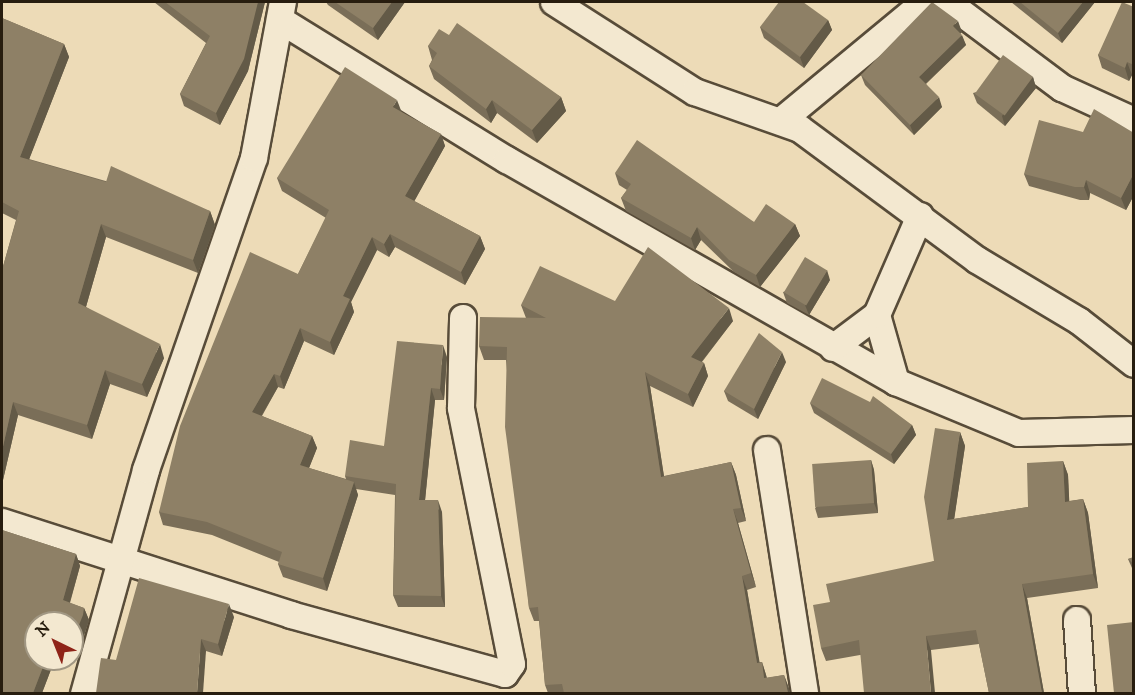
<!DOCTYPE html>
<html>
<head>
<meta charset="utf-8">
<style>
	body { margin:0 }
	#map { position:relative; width:1135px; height:695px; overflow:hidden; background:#eddbb7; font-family:"IM FELL DW Pica",serif }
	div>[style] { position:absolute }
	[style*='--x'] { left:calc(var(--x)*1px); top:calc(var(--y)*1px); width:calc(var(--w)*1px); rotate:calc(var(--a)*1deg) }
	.roads { filter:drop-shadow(2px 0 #584c39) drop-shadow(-2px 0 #584c39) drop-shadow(0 2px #584c39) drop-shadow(0 -2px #584c39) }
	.street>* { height:26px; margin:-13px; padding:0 13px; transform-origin:13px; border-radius:13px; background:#f3e8d0 }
	.wall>* { inset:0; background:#7a6e58 }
	.shaded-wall>* { inset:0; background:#635a47 }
	.building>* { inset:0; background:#8e8066; transform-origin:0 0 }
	span { translate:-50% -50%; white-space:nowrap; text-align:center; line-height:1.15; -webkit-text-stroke:4.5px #f3e8d0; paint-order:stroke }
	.frame { position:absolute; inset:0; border:3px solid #271d0f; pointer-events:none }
	.north { position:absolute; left:24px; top:611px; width:60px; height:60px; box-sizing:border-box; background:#f3e8d0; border:2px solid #a19783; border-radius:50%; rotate:317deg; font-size:16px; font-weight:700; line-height:24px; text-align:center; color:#271d0f }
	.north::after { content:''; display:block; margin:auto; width:21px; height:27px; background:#8f2418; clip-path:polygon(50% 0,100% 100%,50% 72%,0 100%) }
</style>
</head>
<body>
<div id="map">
	<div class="roads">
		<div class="street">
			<div style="--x:554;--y:2;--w:167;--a:32.6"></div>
			<div style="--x:695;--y:92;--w:111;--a:19.4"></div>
			<div style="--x:800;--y:129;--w:220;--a:36.5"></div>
			<div style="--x:977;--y:260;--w:119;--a:30.9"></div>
			<div style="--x:1079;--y:321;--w:70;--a:38"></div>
			<div style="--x:947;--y:2;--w:144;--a:36.8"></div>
			<div style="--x:1062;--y:88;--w:79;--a:24.6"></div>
			<div style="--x:280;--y:20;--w:267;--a:31.7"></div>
			<div style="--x:507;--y:160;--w:448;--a:29.7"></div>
			<div style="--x:896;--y:382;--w:133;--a:22.5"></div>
			<div style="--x:1019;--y:433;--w:115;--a:-1.5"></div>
			<div style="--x:781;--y:121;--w:187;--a:-39.6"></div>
			<div style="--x:877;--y:315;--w:70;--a:74.2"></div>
			<div style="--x:833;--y:348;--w:55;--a:-36.9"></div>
			<div style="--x:877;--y:315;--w:108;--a:-66.5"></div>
			<div style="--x:767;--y:450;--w:247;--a:81.1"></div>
			<div style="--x:2;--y:522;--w:304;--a:17.8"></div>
			<div style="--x:291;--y:615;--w:222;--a:15.4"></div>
			<div style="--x:505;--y:674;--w:12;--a:-55"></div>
			<div style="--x:512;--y:664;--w:261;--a:-101.3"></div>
			<div style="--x:461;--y:408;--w:90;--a:-88.7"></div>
			<div style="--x:1077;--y:620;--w:74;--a:86.1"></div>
			<div style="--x:84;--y:694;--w:232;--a:-74.5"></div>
			<div style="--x:146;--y:470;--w:330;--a:-70.9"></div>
			<div style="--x:254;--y:158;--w:159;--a:-79.5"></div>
		</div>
	</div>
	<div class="wall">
		<div style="clip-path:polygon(154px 2px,265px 2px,248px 71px,220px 125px,184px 106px,180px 94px,206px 43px)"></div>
		<div style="clip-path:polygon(326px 2px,405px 2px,378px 40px,328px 5px)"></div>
		<div style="clip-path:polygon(1011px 2px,1095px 2px,1062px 43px)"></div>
		<div style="clip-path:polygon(1134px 7px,1134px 76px,1132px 75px,1129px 81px,1102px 68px,1098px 55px)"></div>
		<div style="clip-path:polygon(2px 18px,64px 44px,69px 57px,29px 159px,210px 211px,215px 225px,198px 273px,106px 237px,86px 307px,164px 358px,147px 397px,110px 384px,92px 439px,18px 415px,3px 480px,2px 480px,2px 270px,16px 220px,2px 213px)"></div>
		<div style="clip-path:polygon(828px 20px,832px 30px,804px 68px,764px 38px,760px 27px)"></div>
		<div style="clip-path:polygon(962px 32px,960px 33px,966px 45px,926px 84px,942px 107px,914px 135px,865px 85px,861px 75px)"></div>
		<div style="clip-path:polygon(449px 35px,561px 97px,566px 111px,537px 143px,497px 113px,491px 123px,434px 79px,429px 66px,432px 60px,428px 46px)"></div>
		<div style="clip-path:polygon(1033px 77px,1036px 88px,1005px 126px,977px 103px,973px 93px)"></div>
		<div style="clip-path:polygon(401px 112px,441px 134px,445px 146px,414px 201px,480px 236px,485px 249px,465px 285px,395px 247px,389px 257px,377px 250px,351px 302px,354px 312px,334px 355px,304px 341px,284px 389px,278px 387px,262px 416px,312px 436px,317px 448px,309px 468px,346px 479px,345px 476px,384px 446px,447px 357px,444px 400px,435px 400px,425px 500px,442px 512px,445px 607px,398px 607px,393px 595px,395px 495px,356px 489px,358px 495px,327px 591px,283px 577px,278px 564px,279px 562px,212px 535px,163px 525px,159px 512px,298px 274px,326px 218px,282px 191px,277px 178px)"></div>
		<div style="clip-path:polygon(1083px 132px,1134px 133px,1134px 195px,1126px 210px,1090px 193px,1089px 200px,1080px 200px,1029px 186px,1024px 174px)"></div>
		<div style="clip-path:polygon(615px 173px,754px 222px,795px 224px,800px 236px,760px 287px,734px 272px,701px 240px,695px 250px,626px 211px,621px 198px,627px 190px,619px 185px)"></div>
		<div style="clip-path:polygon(830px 280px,809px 315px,787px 303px,783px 292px)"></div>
		<div style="clip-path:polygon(615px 301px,733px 321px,702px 362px,704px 363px,708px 376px,693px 407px,650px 386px,664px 476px,731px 462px,736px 475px,746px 521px,738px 523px,756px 587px,747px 590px,759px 662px,762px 662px,767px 678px,784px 675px,790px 693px,548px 693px,545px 685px,539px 621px,534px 621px,529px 608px,506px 360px,484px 360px,479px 346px,526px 318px,521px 305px)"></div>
		<div style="clip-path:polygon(786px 362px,758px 419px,728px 401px,724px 391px)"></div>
		<div style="clip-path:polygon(810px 403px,912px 425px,916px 435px,894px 464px,814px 413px)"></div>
		<div style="clip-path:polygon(960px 432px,965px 446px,954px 519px,1028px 507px,1063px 461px,1068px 475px,1069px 501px,1083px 499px,1088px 513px,1098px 588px,1027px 598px,1044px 693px,989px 693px,979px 644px,931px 650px,860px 655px,826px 661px,821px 648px,830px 602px,934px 561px)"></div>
		<div style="clip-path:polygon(871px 460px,874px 470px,878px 513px,818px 518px,815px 508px)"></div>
		<div style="clip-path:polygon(2px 530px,76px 554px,80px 566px,70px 603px,84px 608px,89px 620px,82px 642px,72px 639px,72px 623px,36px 623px,36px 659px,55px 659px,42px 693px,2px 693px)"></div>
		<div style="clip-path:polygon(1134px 557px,1134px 570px,1132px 568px,1128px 559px)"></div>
		<div style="clip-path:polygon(234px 617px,222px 656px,206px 651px,116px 660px)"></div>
	</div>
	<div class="shaded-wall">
		<div style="clip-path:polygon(258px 2px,265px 2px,248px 71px,220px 125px,216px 113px)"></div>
		<div style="clip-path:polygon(392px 2px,405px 2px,378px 40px,373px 28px)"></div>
		<div style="clip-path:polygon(1083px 2px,1095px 2px,1062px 43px,1058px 33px)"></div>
		<div style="clip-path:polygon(828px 20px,832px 30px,804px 68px,800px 57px)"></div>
		<div style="clip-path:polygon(958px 21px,962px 32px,957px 37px,953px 26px)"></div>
		<div style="clip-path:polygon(962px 35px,966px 45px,922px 87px,919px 77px)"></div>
		<div style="clip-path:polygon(64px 44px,69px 57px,25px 170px,20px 157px)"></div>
		<div style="clip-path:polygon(1127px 62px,1132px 75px,1129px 81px,1125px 68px)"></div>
		<div style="clip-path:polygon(1033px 77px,1036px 88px,1005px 126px,1002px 116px)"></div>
		<div style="clip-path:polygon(561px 97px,566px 111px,537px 143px,532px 130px)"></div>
		<div style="clip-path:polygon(939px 97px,942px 107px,914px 135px,910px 125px)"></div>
		<div style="clip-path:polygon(397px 100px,402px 113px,393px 107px)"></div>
		<div style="clip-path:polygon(492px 100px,497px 113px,491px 123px,486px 109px)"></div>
		<div style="clip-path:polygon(441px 134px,445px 146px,410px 209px,405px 196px)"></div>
		<div style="clip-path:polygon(1134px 173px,1134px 195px,1126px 210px,1121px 198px)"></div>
		<div style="clip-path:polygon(1086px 180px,1090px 193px,1089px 200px,1084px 187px)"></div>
		<div style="clip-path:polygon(210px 211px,215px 225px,198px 273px,193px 260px)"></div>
		<div style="clip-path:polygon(101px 224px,106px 237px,83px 317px,78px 303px)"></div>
		<div style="clip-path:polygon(795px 224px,800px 236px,760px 287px,756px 275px)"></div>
		<div style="clip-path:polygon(697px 227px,701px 240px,695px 250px,691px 238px)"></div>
		<div style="clip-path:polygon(390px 234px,395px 247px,389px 257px,384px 244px)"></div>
		<div style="clip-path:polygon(480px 236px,485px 249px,465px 285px,461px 272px)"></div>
		<div style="clip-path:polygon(372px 237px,377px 250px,351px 302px,354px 312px,334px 355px,330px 342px,343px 296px)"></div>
		<div style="clip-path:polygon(827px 270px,830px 280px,809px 315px,805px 305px)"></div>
		<div style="clip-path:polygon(729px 308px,733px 321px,695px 370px,691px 357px)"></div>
		<div style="clip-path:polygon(300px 328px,304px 341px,284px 389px,280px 376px)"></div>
		<div style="clip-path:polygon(160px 344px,164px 358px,147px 397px,142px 384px)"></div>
		<div style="clip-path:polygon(443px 345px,447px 357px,444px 400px,440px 389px)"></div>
		<div style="clip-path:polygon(782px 352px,786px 362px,758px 419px,754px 409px)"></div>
		<div style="clip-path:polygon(704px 363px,708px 376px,693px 407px,688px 394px)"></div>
		<div style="clip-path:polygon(105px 370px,110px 384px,92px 439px,87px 425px)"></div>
		<div style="clip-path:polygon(645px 372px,650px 386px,666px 490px,661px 477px)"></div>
		<div style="clip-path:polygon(274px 374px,278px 387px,256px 425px,252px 412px)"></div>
		<div style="clip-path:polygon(431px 388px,435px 400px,424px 511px,419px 500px)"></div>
		<div style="clip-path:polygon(13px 402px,18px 415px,3px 480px,2px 477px,2px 451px)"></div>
		<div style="clip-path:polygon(912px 425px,916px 435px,894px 464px,891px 454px)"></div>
		<div style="clip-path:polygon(960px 432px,965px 446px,952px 534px,947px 520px)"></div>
		<div style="clip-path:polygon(312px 436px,317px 448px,305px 478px,300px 465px)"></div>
		<div style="clip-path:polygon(871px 460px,874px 470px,878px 513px,874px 503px)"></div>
		<div style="clip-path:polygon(1063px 461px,1068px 475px,1070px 516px,1065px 502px)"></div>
		<div style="clip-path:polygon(731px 462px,736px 475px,746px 521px,741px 508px)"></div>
		<div style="clip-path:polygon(354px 482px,358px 495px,327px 591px,323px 578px)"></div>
		<div style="clip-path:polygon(1083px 499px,1088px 513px,1098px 588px,1093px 574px)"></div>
		<div style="clip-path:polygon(438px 500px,442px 512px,445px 607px,441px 596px)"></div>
		<div style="clip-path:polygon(733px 509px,738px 523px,756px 587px,751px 573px)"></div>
		<div style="clip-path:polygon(76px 554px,80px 566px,67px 612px,63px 600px)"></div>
		<div style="clip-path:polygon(742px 576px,747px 590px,762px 676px,757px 663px)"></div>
		<div style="clip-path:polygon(1022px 584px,1027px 598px,1044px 693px,1042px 693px)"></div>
		<div style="clip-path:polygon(229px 604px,234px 617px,222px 656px,218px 644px)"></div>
		<div style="clip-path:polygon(84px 608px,89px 620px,82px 642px,77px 630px)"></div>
		<div style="clip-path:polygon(926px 636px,931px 650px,935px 693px,931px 693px)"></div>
		<div style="clip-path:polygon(201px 639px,206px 651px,203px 693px,197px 693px)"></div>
		<div style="clip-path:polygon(46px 659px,55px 659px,42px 693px,33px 693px)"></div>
		<div style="clip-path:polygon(762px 662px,766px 675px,769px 692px,764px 678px)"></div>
		<div style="clip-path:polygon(784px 675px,789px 688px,790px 693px,788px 693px)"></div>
	</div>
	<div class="building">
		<div style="clip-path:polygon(165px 2px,258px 2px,244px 59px,216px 113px,180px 94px,210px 36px)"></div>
		<div style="clip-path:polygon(335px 2px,392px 2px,373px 28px)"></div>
		<div style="clip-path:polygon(779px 2px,803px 2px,828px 20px,800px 57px,760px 27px)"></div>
		<div style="clip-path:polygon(932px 2px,958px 21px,953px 26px,962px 35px,919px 77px,939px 97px,910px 125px,861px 75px)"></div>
		<div style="clip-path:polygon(1020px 2px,1083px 2px,1058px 33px)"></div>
		<div style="clip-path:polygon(1122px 2px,1134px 7px,1134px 65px,1127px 62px,1125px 68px,1098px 55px)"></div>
		<div style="clip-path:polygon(2px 18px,64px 44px,20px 157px,106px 182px,111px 166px,210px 211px,193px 260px,101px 224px,78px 303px,160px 344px,142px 384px,105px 370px,87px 425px,13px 402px,2px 451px,2px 270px,19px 211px,2px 202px)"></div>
		<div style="clip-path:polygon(457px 23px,561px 97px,532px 130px,492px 100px,486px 109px,429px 66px,437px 53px,428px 46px,439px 29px,449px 35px)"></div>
		<div style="left:1003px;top:55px;width:37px;height:48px;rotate:36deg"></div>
		<div style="clip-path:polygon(345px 67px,397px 100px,393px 107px,441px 134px,405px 196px,480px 236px,461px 272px,390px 234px,384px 244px,372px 237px,343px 296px,350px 299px,330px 342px,300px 328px,280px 376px,274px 374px,252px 412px,312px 436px,300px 465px,354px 482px,323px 578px,278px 564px,282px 552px,207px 522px,159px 512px,180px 426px,250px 252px,298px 274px,329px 210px,277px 178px)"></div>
		<div style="clip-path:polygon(1094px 109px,1134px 133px,1134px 173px,1121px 198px,1086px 180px,1084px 187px,1075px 187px,1024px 174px,1039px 120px,1083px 132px)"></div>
		<div style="clip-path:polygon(637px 140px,754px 222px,766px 204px,795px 224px,756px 275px,729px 260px,697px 227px,691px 238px,621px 198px,631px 184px,615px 173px)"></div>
		<div style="clip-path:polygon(648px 247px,729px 308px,691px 357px,704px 363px,688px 394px,645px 372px,661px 477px,731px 462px,741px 508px,733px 509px,751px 573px,742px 576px,757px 663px,762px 662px,764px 678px,784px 675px,788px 693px,564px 693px,562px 684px,545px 685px,538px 607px,529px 608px,505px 427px,507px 347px,479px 346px,480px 317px,546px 318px,521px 305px,540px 266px,615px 301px)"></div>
		<div style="left:805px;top:257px;width:26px;height:41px;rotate:31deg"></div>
		<div style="clip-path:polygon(759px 333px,782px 352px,754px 409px,724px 391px)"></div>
		<div style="clip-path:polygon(397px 341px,443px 345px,440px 389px,431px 388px,419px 500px,438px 500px,441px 596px,393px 595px,396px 484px,345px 476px,350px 440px,384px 446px)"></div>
		<div style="clip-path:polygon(822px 378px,870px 402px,873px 396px,912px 425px,891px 454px,810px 403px)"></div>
		<div style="clip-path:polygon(935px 428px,960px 432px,947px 520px,1028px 507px,1027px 463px,1063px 461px,1065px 502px,1083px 499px,1093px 574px,1022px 584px,1042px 693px,989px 693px,976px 630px,926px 636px,931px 693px,864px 693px,859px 640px,821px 648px,813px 605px,830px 602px,826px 584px,934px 561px,924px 497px)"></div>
		<div style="left:871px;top:460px;width:43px;height:59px;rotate:86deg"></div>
		<div style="clip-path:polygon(2px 530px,76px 554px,63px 600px,84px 608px,83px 615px,77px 630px,72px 628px,72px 623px,36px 623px,36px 659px,46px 659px,33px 693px,2px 693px)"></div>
		<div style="clip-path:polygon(1134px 557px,1134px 564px,1128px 559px)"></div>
		<div style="clip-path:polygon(139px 578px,229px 604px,218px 644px,201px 639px,197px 693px,96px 693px,100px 664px,101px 658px,116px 660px)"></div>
		<div style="clip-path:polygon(1134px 622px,1134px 693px,1114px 693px,1107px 625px)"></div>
	</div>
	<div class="frame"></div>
	<div class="north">N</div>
</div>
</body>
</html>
